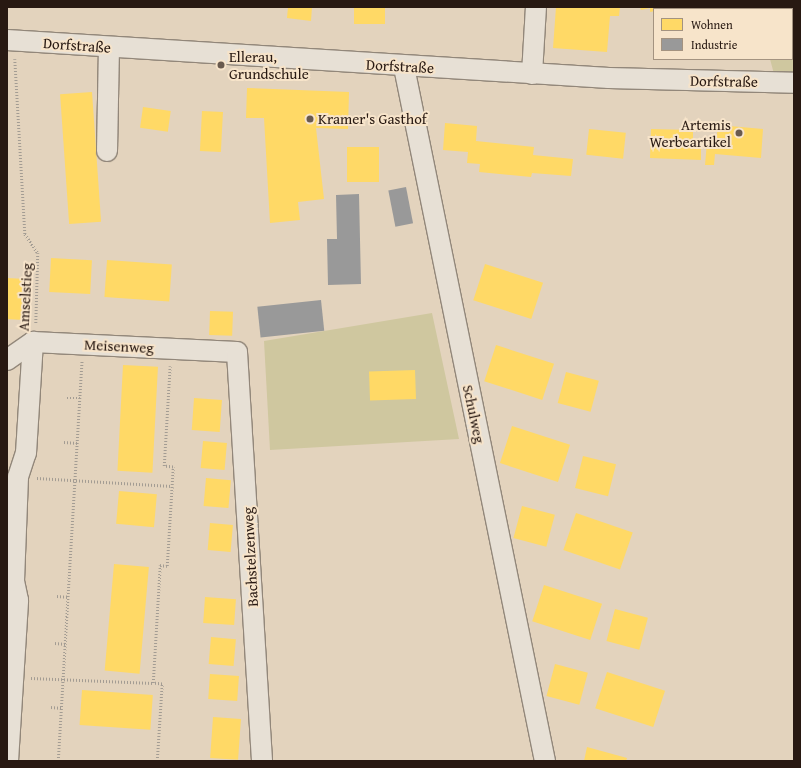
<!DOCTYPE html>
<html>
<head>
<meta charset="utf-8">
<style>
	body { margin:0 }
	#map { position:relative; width:801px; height:768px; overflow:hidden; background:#e3d3bd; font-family:"Gentium Book Plus",serif }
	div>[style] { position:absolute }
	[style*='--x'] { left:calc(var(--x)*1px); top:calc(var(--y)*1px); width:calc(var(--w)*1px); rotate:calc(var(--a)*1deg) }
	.green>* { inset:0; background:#cfc79f }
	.homes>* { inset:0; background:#ffd966; transform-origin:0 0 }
	.industry>* { inset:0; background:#999; transform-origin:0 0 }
	.path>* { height:2.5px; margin-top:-1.25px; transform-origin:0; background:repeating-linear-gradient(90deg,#a39c93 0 1px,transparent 0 3px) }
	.roads { filter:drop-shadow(1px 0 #92877a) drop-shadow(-1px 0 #92877a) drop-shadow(0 1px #92877a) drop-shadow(0 -1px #92877a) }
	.minor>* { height:20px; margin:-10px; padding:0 10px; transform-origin:10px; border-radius:10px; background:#e7e0d5 }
	.dots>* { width:11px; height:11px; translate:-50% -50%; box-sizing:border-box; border:2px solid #f7e4ca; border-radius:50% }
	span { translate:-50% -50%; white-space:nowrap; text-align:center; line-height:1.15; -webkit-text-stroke:4px #f7e4ca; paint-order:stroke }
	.street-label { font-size:15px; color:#281912 }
	.poi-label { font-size:15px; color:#281912 }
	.left { translate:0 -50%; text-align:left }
	.right { translate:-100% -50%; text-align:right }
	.frame { position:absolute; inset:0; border:8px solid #281912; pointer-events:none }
	.legend { position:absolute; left:653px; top:8px; width:140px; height:52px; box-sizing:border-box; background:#f7e4ca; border:1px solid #a49380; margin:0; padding:5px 7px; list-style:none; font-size:12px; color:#281912 }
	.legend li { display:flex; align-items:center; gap:8px; height:20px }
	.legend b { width:20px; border:1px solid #a49380 }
</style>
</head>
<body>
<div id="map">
	<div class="green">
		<div style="clip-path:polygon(757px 7px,794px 7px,794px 76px,774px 74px,770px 59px,792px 59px,792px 9px)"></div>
		<div style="clip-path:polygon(432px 313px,459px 439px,270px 450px,264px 341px)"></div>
	</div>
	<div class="homes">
		<div style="clip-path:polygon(288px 7px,312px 7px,311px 21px,287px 18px)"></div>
		<div style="left:354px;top:7px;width:31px;height:17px"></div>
		<div style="clip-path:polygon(556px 7px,620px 7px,619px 16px,610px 16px,607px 52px,553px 48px)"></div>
		<div style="clip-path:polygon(640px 7px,670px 7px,670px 8px,650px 12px,650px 8px,641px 10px)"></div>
		<div style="clip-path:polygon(247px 88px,349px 92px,348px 129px,316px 128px,324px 199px,298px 202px,300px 220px,270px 223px,264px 118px,246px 118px)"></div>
		<div style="left:92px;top:92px;width:130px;height:32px;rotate:86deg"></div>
		<div style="left:143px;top:107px;width:28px;height:21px;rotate:8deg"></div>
		<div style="left:202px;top:111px;width:21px;height:40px;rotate:3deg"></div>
		<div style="clip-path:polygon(445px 123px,477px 126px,476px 141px,534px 147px,533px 155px,573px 159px,571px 176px,532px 173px,531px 177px,479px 172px,480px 164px,467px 163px,468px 152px,443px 150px)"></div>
		<div style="clip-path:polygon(718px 125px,763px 129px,761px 158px,715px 154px,714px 165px,705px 165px,707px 142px,716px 143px)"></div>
		<div style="left:589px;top:129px;width:37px;height:26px;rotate:6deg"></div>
		<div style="clip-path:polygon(651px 129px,693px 130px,693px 141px,701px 141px,701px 160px,650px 158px)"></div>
		<div style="left:347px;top:147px;width:32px;height:35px"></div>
		<div style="left:51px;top:258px;width:41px;height:34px;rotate:3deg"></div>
		<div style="left:107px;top:260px;width:65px;height:37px;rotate:4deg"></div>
		<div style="left:485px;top:264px;width:61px;height:38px;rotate:18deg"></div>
		<div style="left:7px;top:278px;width:19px;height:41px;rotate:3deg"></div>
		<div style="left:210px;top:311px;width:23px;height:24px;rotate:2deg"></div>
		<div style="left:496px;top:345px;width:61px;height:38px;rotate:18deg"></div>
		<div style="left:123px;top:365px;width:35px;height:106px;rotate:3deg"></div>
		<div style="left:415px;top:370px;width:29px;height:46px;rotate:88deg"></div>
		<div style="left:566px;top:372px;width:34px;height:32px;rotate:15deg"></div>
		<div style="left:194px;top:398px;width:28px;height:32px;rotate:4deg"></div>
		<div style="left:512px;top:426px;width:61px;height:39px;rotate:18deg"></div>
		<div style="left:203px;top:441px;width:24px;height:27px;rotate:5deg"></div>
		<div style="left:583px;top:456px;width:34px;height:33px;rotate:14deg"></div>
		<div style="left:206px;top:478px;width:25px;height:28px;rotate:5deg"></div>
		<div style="left:119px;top:491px;width:38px;height:33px;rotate:5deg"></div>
		<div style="left:522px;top:506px;width:34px;height:33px;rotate:15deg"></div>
		<div style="left:576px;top:513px;width:60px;height:39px;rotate:19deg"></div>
		<div style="left:210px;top:523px;width:23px;height:27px;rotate:5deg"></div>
		<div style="left:114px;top:564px;width:35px;height:107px;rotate:5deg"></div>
		<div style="left:544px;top:585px;width:61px;height:38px;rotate:18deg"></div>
		<div style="left:205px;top:597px;width:31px;height:26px;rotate:4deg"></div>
		<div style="left:615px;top:609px;width:34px;height:33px;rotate:15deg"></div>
		<div style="left:211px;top:637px;width:25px;height:27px;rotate:5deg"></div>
		<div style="left:555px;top:664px;width:34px;height:33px;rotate:15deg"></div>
		<div style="left:607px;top:672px;width:61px;height:38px;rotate:18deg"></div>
		<div style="left:210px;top:674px;width:29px;height:25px;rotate:4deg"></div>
		<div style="left:82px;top:690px;width:71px;height:35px;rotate:4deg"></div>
		<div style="left:213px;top:717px;width:28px;height:41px;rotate:4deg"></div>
		<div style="clip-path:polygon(587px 747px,627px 758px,626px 761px,584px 761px)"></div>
	</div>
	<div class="industry">
		<div style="left:406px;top:187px;width:37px;height:18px;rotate:79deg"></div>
		<div style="clip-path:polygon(359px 194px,361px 284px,328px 285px,327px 239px,337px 239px,336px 195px)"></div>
		<div style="left:321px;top:300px;width:31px;height:64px;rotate:84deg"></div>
	</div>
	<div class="path">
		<div style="--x:15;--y:59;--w:175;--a:86.7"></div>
		<div style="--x:25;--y:234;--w:23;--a:56"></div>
		<div style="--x:38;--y:253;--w:71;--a:91.6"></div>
		<div style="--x:67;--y:398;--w:13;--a:0"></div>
		<div style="--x:64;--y:442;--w:14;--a:4"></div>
		<div style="--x:37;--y:478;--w:135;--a:3.4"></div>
		<div style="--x:57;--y:596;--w:12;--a:5"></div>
		<div style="--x:55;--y:643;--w:11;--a:5"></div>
		<div style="--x:31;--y:678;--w:122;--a:2.3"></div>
		<div style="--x:51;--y:707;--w:11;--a:5"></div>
		<div style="--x:58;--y:761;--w:400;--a:-86.6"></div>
		<div style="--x:157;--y:761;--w:77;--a:-86.3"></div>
		<div style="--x:162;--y:684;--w:9;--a:-174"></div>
		<div style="--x:153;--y:683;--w:118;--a:-86.6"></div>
		<div style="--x:160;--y:565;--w:7;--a:8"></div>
		<div style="--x:167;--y:566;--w:99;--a:-86.5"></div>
		<div style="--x:173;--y:467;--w:9;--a:-174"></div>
		<div style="--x:164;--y:466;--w:100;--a:-86.6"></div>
	</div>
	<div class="roads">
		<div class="minor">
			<div style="--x:7;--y:40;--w:603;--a:3.61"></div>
			<div style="--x:609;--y:78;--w:185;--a:1.5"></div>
			<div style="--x:404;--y:67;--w:708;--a:78.52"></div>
			<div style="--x:532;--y:74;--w:67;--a:-86.6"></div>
			<div style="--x:107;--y:151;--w:103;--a:-88.9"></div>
			<div style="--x:7;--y:360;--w:32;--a:-35"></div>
			<div style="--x:33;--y:342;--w:204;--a:2.8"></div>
			<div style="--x:237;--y:352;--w:410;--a:86.5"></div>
			<div style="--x:8;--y:761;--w:161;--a:-86.4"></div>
			<div style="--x:18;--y:600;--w:19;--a:-102"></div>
			<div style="--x:14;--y:581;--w:104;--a:-87.8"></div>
			<div style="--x:18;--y:477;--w:25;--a:-72"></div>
			<div style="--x:26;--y:453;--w:111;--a:-86.4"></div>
		</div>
	</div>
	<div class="dots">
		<div style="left:221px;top:65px;background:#695a4e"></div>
		<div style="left:310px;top:119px;background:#695a4e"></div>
		<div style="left:739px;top:133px;background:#695a4e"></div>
	</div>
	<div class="street-label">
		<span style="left:77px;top:45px;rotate:4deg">Dorfstraße</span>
		<span style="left:400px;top:66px;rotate:3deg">Dorfstraße</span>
		<span style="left:724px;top:81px;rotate:1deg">Dorfstraße</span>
		<span style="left:25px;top:297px;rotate:-87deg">Amselstieg</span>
		<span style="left:119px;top:346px;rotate:3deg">Meisenweg</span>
		<span style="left:474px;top:414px;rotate:78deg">Schulweg</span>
		<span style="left:250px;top:557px;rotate:-93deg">Bachstelzenweg</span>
	</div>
	<div class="poi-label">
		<span class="left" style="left:229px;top:65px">Ellerau,<br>Grundschule</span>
		<span class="left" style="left:318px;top:119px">Kramer's Gasthof</span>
		<span class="right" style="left:731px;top:133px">Artemis<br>Werbeartikel</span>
	</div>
	<div class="frame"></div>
	<ul class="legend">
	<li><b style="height:11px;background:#ffd966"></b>Wohnen</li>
	<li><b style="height:11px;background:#999"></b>Industrie</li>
	</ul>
</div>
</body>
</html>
